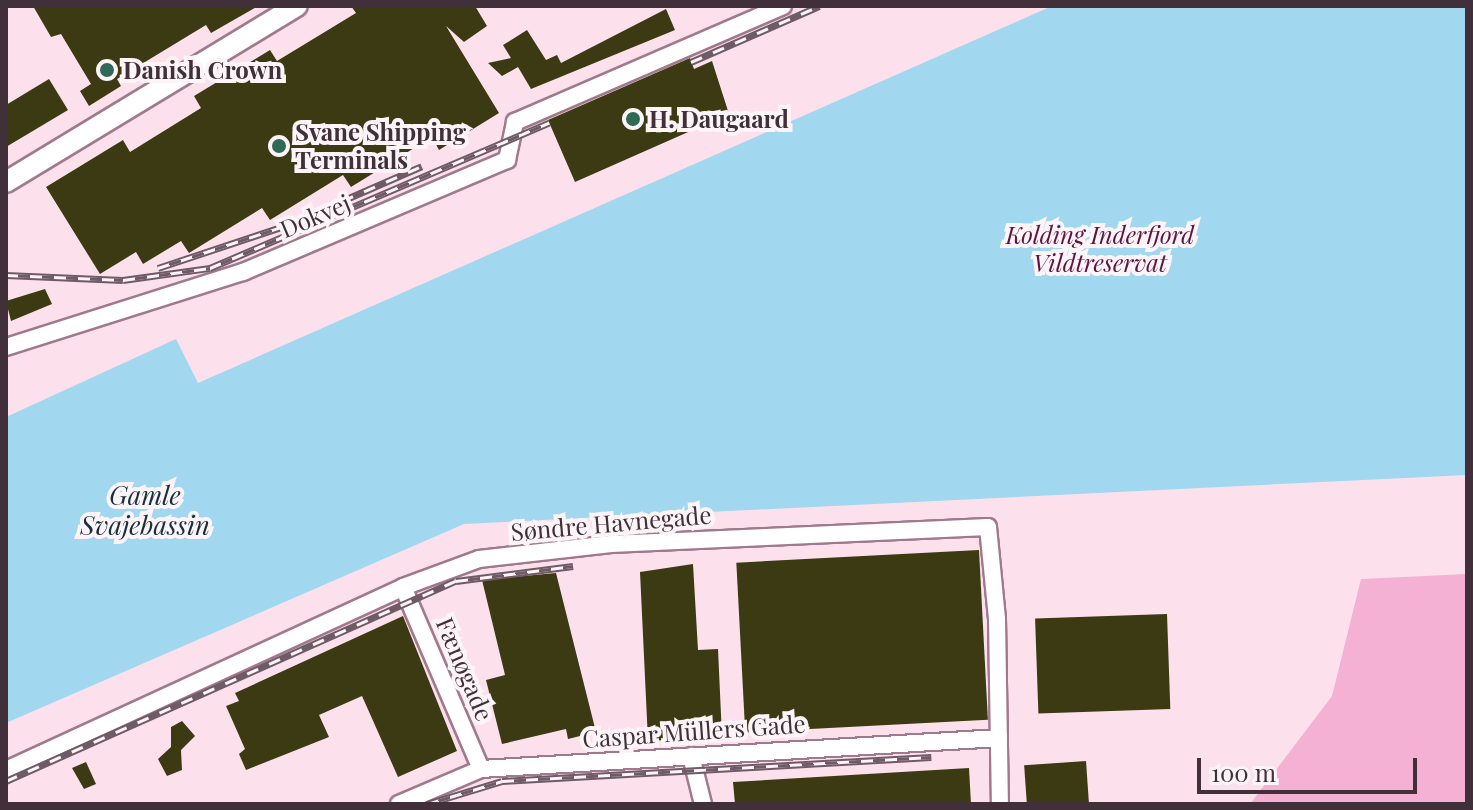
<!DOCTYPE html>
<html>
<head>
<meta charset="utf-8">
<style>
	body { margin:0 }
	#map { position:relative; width:1473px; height:810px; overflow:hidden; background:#fce1ed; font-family:"Playfair Display",serif }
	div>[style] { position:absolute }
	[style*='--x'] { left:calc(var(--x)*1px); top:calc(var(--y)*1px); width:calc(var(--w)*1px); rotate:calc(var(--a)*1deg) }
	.green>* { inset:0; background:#f5b1d3 }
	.water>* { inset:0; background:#a2d7f0 }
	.building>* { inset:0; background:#3b3a13; transform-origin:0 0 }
	.roads { filter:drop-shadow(2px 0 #a1798d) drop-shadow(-2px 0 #a1798d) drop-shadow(0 2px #a1798d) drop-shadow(0 -2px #a1798d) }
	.minor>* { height:16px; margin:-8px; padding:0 8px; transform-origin:8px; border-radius:8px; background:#fff }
	.major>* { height:20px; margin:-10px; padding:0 10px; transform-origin:10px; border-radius:10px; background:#fff }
	.rail>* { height:7px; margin-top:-3.5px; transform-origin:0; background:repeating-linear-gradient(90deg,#fdf4f8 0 12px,#6e5b65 0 24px); box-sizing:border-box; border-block:2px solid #6e5b65 }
	.dots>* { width:22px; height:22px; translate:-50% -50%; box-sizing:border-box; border:4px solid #fdf4f8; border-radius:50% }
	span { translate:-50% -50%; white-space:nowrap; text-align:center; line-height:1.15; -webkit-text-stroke:8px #fdf4f8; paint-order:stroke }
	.poi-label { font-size:24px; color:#413039; font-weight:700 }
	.left { translate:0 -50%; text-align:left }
	.street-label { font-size:24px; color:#413039 }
	.park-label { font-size:24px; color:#5d1440; font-style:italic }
	.water-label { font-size:26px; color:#16303c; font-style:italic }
	.frame { position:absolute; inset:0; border:8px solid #413039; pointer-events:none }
	.scale { position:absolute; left:1197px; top:758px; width:220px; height:36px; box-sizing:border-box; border:4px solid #413039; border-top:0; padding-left:10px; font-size:24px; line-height:28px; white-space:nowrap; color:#413039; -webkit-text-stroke:6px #fdf4f8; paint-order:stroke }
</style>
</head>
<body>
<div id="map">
	<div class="green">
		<div style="clip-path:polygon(1467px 574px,1467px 804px,1250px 804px,1332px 696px,1361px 579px)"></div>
	</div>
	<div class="water">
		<div style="clip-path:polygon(1052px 6px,1467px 6px,1467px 475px,464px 524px,6px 723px,6px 417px,176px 339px,198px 383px)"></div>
	</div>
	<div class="building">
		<div style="clip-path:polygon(33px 6px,258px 6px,211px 33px,206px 25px,117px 79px,121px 86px,89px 106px,80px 91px,91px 84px,61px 34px,51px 37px)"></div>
		<div style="clip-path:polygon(351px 6px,475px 6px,487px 26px,464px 42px,446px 26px,499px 113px,439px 150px,432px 137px,351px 187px,343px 175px,270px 220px,262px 208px,189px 253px,181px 241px,143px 264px,136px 252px,100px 274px,46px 187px,123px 140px,130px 152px,201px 108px,194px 96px,270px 50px,277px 61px,356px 13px)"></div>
		<div style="clip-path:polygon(666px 9px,675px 30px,531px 89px,518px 67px,502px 76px,488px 63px,511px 58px,503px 45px,527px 30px,546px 60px,557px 55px,561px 63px)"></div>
		<div style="clip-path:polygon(690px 58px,694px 69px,712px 61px,729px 114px,575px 182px,548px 120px)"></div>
		<div style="clip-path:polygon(49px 79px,68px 110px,6px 147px,6px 105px)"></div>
		<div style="clip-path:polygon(45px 289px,52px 304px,11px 321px,6px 301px)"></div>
		<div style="left:979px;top:550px;width:170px;height:243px;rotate:87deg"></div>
		<div style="clip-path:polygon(693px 564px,698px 650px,718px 649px,722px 737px,648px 741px,640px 572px)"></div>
		<div style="clip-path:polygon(556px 573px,596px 732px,568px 739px,566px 729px,502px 744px,486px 680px,505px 675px,482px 580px)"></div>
		<div style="left:1167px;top:614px;width:95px;height:132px;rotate:88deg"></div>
		<div style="clip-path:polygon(403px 616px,457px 751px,398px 777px,362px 696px,319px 715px,329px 737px,246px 770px,239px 754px,245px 749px,226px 706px,239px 701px,235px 693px)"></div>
		<div style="clip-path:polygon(182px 721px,195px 736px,181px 750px,182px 770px,167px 776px,158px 759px,171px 747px,171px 727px)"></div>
		<div style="left:1086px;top:761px;width:43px;height:62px;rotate:86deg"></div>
		<div style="clip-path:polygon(86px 762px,96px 784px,84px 789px,72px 768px)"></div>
		<div style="clip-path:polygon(969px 768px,971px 804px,735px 804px,733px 782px)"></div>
	</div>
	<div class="roads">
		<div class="minor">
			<div style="--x:6;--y:347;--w:249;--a:-17.6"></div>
			<div style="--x:243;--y:272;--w:287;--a:-23"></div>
			<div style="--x:507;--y:160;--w:39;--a:-78"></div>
			<div style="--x:515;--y:122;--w:292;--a:-23.4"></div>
			<div style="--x:403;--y:587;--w:198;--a:66.8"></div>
			<div style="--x:691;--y:756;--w:49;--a:76"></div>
			<div style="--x:6;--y:770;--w:437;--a:-24.7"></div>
			<div style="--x:403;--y:587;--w:81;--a:-20.2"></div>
			<div style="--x:479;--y:559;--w:133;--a:-6.5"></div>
			<div style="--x:611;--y:544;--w:377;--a:-2.6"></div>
			<div style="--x:988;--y:527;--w:92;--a:84.4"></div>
			<div style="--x:997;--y:619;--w:185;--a:89.1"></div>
			<div style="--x:399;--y:804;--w:89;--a:-23.1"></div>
			<div style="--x:481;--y:769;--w:519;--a:-3.42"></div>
		</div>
		<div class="major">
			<div style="--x:6;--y:182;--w:340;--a:-31.2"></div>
		</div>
	</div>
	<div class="rail">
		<div style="--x:691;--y:62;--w:140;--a:-23.6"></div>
		<div style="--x:342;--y:201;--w:87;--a:-23.6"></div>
		<div style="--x:158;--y:268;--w:136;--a:-18.4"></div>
		<div style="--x:6;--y:275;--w:117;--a:2.4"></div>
		<div style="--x:123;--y:280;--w:88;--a:-7.9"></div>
		<div style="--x:210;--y:268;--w:369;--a:-23.2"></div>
		<div style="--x:6;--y:781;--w:492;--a:-24"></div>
		<div style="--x:456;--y:581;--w:118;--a:-7.3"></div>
		<div style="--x:427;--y:804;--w:78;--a:-17"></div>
		<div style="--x:502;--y:781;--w:430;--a:-3.2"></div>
	</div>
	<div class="dots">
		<div style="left:107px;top:70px;background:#2e6a56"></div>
		<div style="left:633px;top:119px;background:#2e6a56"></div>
		<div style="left:279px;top:146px;background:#2e6a56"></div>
	</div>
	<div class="poi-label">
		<span class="left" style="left:123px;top:70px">Danish Crown</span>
		<span class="left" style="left:649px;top:119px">H. Daugaard</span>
		<span class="left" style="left:295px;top:146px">Svane Shipping<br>Terminals</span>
	</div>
	<div class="street-label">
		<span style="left:315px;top:216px;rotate:-23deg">Dokvej</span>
		<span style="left:611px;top:523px;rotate:-5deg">Søndre Havnegade</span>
		<span style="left:465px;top:669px;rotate:67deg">Fænøgade</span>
		<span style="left:694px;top:731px;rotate:-4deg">Caspar Müllers Gade</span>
	</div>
	<div class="park-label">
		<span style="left:1100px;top:249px">Kolding Inderfjord<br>Vildtreservat</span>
	</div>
	<div class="water-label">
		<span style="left:145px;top:510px">Gamle<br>Svajebassin</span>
	</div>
	<div class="frame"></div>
	<div class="scale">100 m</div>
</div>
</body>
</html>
